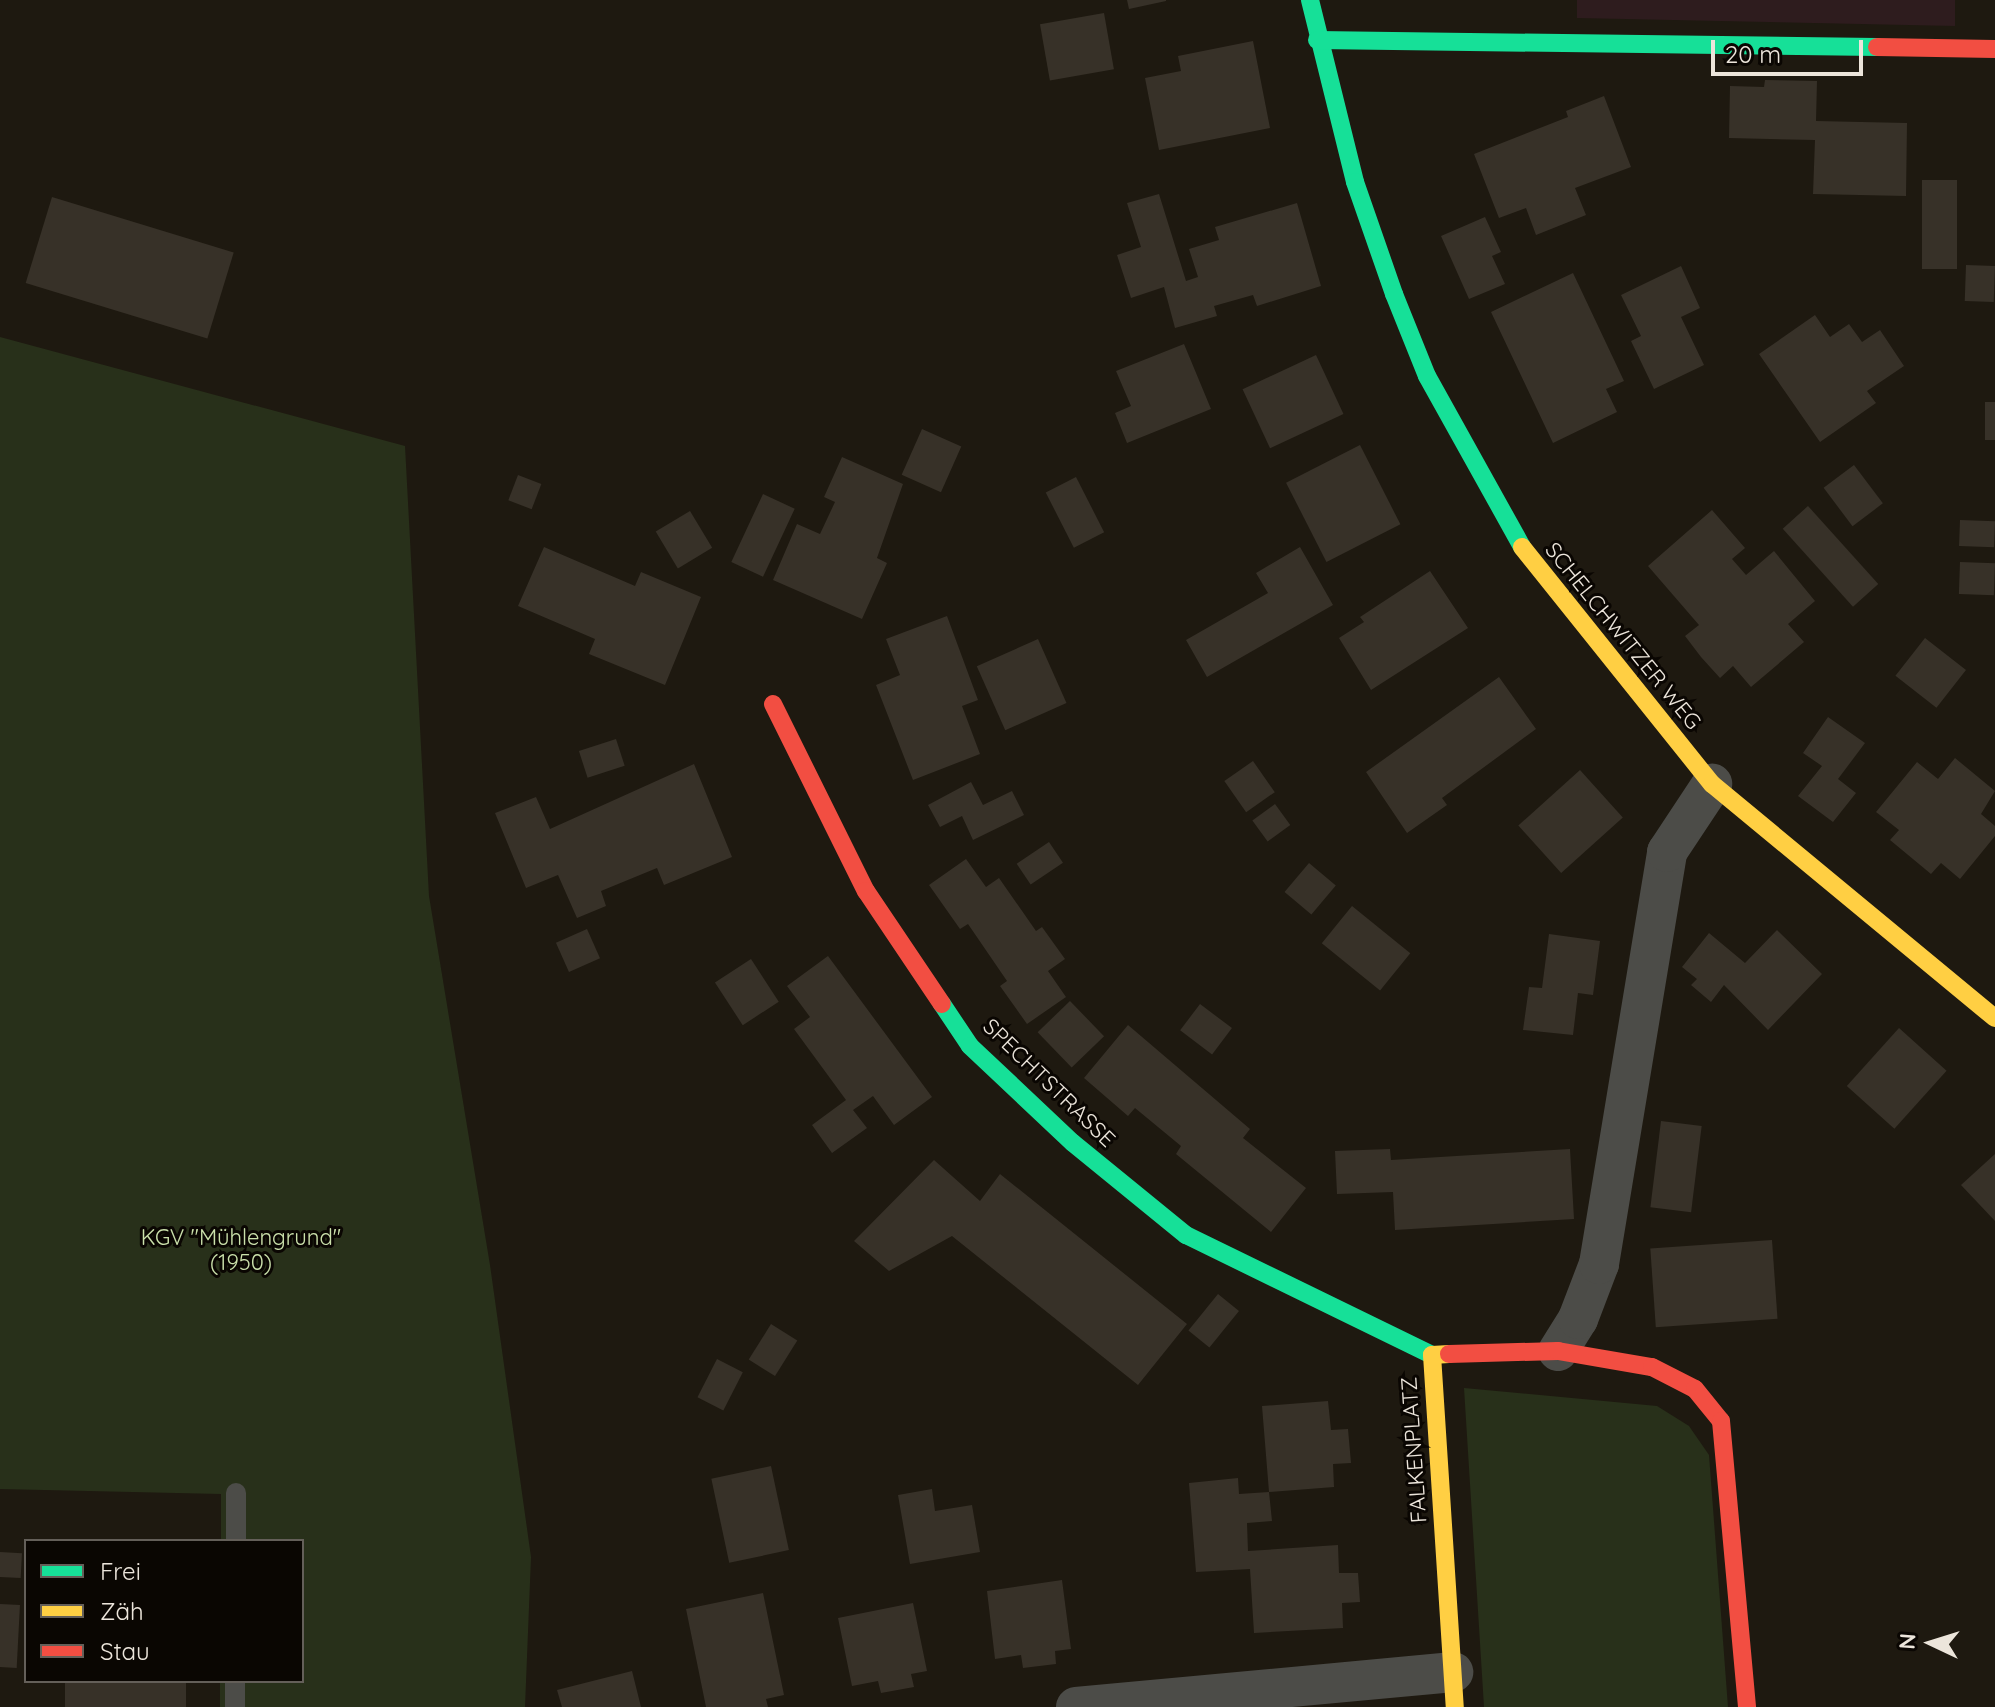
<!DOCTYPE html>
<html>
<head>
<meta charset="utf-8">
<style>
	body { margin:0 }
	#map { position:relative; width:1995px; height:1707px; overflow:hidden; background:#1e1910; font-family:Quicksand,sans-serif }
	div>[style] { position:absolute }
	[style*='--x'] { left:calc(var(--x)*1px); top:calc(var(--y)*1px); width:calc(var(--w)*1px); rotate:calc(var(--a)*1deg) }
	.industrial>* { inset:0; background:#2e1c1e }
	.green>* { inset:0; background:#28301a }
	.building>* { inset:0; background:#373128; transform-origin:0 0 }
	.lane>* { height:20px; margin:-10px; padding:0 10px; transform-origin:10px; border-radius:10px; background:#4c4c48 }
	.street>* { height:40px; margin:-20px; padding:0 20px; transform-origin:20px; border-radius:20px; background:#4c4c48 }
	.fast>* { height:18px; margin:-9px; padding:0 9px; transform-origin:9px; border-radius:9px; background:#16e098 }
	.slow>* { height:18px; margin:-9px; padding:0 9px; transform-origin:9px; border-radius:9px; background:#ffcf43 }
	.jam>* { height:18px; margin:-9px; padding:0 9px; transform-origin:9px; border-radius:9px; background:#f24e42 }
	span { translate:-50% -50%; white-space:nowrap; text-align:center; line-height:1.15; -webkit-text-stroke:6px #0a0602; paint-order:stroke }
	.street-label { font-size:22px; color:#ece5db }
	.park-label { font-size:22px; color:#cbe1ab }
	.legend { position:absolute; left:24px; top:1539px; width:280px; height:144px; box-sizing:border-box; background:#0a0602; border:2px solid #645f59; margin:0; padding:10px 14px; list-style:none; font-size:24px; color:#ece5db }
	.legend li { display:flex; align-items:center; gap:16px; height:40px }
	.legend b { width:40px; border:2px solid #645f59 }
	.north { position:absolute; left:1891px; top:1603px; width:80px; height:80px; -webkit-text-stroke:6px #0a0602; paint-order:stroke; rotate:274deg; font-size:22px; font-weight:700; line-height:32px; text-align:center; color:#ece5db }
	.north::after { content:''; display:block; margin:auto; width:28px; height:36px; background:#ece5db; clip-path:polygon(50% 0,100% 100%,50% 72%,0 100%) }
	.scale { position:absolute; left:1711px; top:40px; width:152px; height:36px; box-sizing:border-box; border:4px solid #ece5db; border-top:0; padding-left:10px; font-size:24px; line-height:28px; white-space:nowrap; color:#ece5db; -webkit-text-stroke:6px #0a0602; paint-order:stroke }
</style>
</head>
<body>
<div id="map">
	<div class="industrial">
		<div style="clip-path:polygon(1577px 0,1955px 0,1955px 26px,1577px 18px)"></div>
	</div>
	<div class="green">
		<div style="clip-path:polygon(0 337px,405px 446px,429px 896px,490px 1265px,531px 1557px,525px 1707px,220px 1707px,220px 1681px,302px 1681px,302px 1541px,221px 1541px,221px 1494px,0 1489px)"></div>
		<div style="clip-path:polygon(1464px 1388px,1657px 1406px,1689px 1426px,1709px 1455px,1728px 1707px,1484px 1707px)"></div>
	</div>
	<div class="building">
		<div style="clip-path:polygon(1127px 0,1166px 0,1166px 1px,1129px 9px)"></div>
		<div style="left:1104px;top:13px;width:57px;height:65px;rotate:80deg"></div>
		<div style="clip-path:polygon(1253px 41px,1270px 128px,1159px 150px,1145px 78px,1181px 71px,1178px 56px)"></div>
		<div style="clip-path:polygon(1765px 80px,1817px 81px,1816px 121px,1907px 123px,1906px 196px,1813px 194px,1815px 140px,1729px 138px,1730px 86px,1764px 87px)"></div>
		<div style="clip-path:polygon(1604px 96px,1631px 167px,1575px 188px,1586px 215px,1536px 235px,1526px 208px,1499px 218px,1474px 154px,1568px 117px,1566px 111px)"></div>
		<div style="left:1922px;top:180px;width:35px;height:89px"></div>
		<div style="clip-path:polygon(1159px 194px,1186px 281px,1198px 277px,1189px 249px,1219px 240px,1215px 227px,1297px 203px,1321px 286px,1257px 306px,1253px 295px,1214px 306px,1217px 316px,1175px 328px,1164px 287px,1131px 298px,1117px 255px,1141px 247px,1127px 203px)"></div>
		<div style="left:52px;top:197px;width:190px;height:90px;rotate:17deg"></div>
		<div style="clip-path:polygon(1485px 217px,1501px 252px,1492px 256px,1505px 284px,1469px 299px,1441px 236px)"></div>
		<div style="left:1966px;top:265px;width:29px;height:36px;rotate:2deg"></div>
		<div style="clip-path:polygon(1681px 266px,1700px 308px,1681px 317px,1704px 365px,1654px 389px,1631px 341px,1641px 336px,1621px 295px)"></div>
		<div style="clip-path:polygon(1573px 273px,1624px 381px,1606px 389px,1617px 412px,1553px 443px,1491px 312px)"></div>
		<div style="clip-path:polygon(1815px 315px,1830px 337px,1849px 324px,1862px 342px,1880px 330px,1904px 366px,1867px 391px,1876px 403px,1820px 442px,1759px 354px)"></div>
		<div style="clip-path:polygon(1184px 344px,1211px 409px,1127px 443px,1115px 413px,1131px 406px,1116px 371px)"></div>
		<div style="left:1316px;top:355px;width:65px;height:81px;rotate:65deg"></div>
		<div style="left:1985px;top:402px;width:10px;height:38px"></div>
		<div style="left:922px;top:429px;width:43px;height:50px;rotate:24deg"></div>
		<div style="left:1360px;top:445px;width:89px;height:83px;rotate:63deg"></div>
		<div style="clip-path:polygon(842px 457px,903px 484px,877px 558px,887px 563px,862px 619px,773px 580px,797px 524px,820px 534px,835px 502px,824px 497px)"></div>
		<div style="left:1854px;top:465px;width:48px;height:38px;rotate:53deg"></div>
		<div style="left:518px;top:475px;width:25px;height:27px;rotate:21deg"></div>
		<div style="left:1076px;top:477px;width:62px;height:34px;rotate:63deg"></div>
		<div style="left:763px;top:494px;width:35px;height:75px;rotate:25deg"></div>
		<div style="left:1808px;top:506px;width:105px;height:34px;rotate:48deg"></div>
		<div style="clip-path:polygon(1712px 510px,1745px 548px,1732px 559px,1746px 575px,1774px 551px,1815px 601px,1788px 624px,1804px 642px,1751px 687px,1733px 666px,1720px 678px,1701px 657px,1685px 636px,1699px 625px,1648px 566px)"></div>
		<div style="left:690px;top:511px;width:43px;height:40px;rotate:59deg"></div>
		<div style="left:1960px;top:520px;width:35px;height:26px;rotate:2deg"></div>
		<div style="clip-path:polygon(544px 547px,635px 586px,641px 572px,701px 597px,665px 685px,589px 654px,595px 639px,518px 606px)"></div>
		<div style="clip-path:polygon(1300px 547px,1333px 605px,1207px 677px,1186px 640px,1268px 593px,1256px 573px)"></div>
		<div style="left:1960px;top:562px;width:35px;height:32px;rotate:2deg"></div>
		<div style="clip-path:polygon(1430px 571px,1468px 628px,1371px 690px,1339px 638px,1364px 622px,1360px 617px)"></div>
		<div style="clip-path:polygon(947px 616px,978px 700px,962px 706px,980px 754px,913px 780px,876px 685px,900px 675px,886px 639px)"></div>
		<div style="left:1925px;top:638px;width:52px;height:48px;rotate:38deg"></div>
		<div style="left:1038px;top:639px;width:70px;height:67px;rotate:66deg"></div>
		<div style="clip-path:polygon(1499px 677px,1536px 729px,1442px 798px,1447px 805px,1407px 833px,1366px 772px)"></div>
		<div style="clip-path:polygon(1828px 717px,1865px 743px,1838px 779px,1856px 793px,1833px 822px,1798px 796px,1822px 766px,1803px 753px)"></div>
		<div style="left:616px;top:739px;width:28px;height:39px;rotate:72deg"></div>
		<div style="clip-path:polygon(1955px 758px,1995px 791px,1981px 814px,1995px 826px,1995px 836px,1960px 879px,1941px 863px,1931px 874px,1890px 840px,1899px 830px,1876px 812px,1917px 762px,1938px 779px)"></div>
		<div style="left:1253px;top:761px;width:38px;height:35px;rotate:55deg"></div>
		<div style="clip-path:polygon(694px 764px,732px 857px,664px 885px,657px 868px,601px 891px,606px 906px,577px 918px,558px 875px,526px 888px,495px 813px,536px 797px,550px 829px)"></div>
		<div style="left:1580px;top:770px;width:64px;height:83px;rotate:48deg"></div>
		<div style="clip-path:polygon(971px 782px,983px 805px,1012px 791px,1024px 815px,973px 840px,962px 816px,940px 827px,928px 805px)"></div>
		<div style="left:1275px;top:804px;width:26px;height:28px;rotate:54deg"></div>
		<div style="left:1049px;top:842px;width:25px;height:39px;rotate:56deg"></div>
		<div style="clip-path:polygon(966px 859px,986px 887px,999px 878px,1036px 931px,1042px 927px,1065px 959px,1048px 971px,1066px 997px,1027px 1024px,1000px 986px,1007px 981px,968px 924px,960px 929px,929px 885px)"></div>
		<div style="left:1309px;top:863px;width:35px;height:38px;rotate:40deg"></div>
		<div style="left:1352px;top:906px;width:75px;height:48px;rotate:39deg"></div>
		<div style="left:587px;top:929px;width:32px;height:34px;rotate:66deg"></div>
		<div style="clip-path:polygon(1777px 930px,1822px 974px,1768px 1030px,1724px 985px,1711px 1002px,1691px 985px,1697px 979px,1682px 967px,1709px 933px,1745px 963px)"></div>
		<div style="clip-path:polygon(1549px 934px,1600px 941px,1593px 995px,1578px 993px,1573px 1035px,1523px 1030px,1529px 987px,1542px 988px)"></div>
		<div style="clip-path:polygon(828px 956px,932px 1097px,894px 1125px,873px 1096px,853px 1110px,867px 1128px,832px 1153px,812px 1125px,846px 1100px,794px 1029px,810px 1017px,787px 986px)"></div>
		<div style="left:751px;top:959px;width:51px;height:43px;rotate:57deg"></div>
		<div style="left:1070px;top:1001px;width:49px;height:45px;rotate:46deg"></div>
		<div style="left:1200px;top:1004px;width:40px;height:33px;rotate:37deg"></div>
		<div style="clip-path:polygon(1128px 1025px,1250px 1129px,1243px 1138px,1306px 1188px,1271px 1232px,1176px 1154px,1181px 1146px,1135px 1108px,1128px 1116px,1084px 1078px)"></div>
		<div style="left:1899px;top:1028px;width:64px;height:78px;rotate:42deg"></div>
		<div style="left:1661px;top:1121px;width:41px;height:87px;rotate:7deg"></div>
		<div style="clip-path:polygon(1390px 1149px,1391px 1160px,1570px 1149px,1574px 1219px,1395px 1230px,1393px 1192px,1337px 1194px,1335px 1151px)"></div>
		<div style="clip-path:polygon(1995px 1154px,1995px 1221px,1961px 1185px)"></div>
		<div style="clip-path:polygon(934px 1160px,980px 1201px,1000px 1174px,1187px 1324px,1138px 1385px,952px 1236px,889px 1271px,854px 1241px)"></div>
		<div style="left:1772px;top:1240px;width:79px;height:122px;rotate:86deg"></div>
		<div style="left:1218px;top:1294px;width:27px;height:47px;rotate:39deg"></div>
		<div style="left:771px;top:1324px;width:31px;height:42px;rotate:32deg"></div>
		<div style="left:717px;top:1359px;width:29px;height:43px;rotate:27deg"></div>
		<div style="clip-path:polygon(1328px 1401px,1331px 1430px,1348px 1429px,1351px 1463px,1333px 1464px,1334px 1487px,1269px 1492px,1262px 1406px)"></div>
		<div style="left:771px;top:1466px;width:86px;height:61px;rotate:78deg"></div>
		<div style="clip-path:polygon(1238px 1478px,1239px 1494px,1269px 1492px,1272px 1521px,1247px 1523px,1248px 1551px,1338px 1545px,1339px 1573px,1358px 1573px,1360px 1602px,1342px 1603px,1343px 1628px,1254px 1633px,1250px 1569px,1196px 1572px,1189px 1483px)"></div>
		<div style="clip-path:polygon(932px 1489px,935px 1511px,972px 1505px,980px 1552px,910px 1564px,898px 1495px)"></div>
		<div style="left:0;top:1552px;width:22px;height:25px;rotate:3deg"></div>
		<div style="clip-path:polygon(1062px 1580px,1071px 1649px,1055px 1651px,1056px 1664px,1023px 1668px,1021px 1655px,995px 1659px,987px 1591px)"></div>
		<div style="clip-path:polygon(763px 1593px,784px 1695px,766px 1699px,768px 1707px,706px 1707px,686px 1609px)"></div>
		<div style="clip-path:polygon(913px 1603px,927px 1671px,911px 1674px,914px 1687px,881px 1693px,878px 1681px,852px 1686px,838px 1618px)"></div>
		<div style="left:0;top:1604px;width:20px;height:63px;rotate:3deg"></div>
		<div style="clip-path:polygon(632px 1671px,641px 1707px,562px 1707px,557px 1690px)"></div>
		<div style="left:65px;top:1681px;width:121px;height:26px"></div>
	</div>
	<div class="lane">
		<div style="--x:236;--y:1541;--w:48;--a:-90"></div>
		<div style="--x:235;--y:1707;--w:26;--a:-90"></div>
	</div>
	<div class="street">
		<div style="--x:1558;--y:1351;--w:38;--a:-58"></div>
		<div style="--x:1578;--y:1319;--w:59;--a:-69.1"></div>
		<div style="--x:1599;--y:1264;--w:418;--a:-80.6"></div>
		<div style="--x:1667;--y:852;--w:82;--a:-56.5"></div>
		<div style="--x:1076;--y:1707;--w:379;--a:-5.3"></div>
	</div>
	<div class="fast">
		<div style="--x:1310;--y:0;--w:187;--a:76.1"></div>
		<div style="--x:1355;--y:182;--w:119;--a:70.8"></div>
		<div style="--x:1394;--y:294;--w:88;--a:68.1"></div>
		<div style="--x:1427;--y:376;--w:196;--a:60.9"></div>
		<div style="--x:1317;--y:40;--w:560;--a:0.72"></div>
		<div style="--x:942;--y:1004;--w:50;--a:56.3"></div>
		<div style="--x:970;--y:1046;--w:141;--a:43.3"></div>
		<div style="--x:1073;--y:1143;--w:146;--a:39.2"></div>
		<div style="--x:1186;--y:1235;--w:274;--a:26"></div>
	</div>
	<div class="slow">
		<div style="--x:1522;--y:547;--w:304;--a:51.3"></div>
		<div style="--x:1712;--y:784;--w:367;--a:39.6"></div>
		<div style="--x:1449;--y:1354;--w:17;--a:177"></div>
		<div style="--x:1432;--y:1355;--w:353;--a:86.3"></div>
	</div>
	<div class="jam">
		<div style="--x:1877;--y:47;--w:118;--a:1"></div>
		<div style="--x:773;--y:704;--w:209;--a:63.6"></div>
		<div style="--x:866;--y:891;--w:136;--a:56.1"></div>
		<div style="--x:1449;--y:1354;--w:109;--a:-1.6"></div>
		<div style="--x:1558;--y:1351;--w:95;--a:9.7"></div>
		<div style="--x:1652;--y:1367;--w:48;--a:27.1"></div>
		<div style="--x:1695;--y:1389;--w:41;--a:50.9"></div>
		<div style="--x:1721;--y:1421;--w:287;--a:84.8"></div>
	</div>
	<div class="street-label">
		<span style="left:1623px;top:636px;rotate:51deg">SCHELCHWITZER WEG</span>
		<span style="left:1049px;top:1083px;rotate:44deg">SPECHTSTRASSE</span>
		<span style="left:1414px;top:1450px;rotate:-94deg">FALKENPLATZ</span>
	</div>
	<div class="park-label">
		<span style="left:241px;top:1250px">KGV "Mühlengrund"<br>(1950)</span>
	</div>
	<ul class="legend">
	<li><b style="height:10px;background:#16e098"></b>Frei</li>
	<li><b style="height:10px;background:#ffcf43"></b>Zäh</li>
	<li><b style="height:10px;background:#f24e42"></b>Stau</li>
	</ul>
	<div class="north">N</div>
	<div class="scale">20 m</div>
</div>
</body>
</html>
